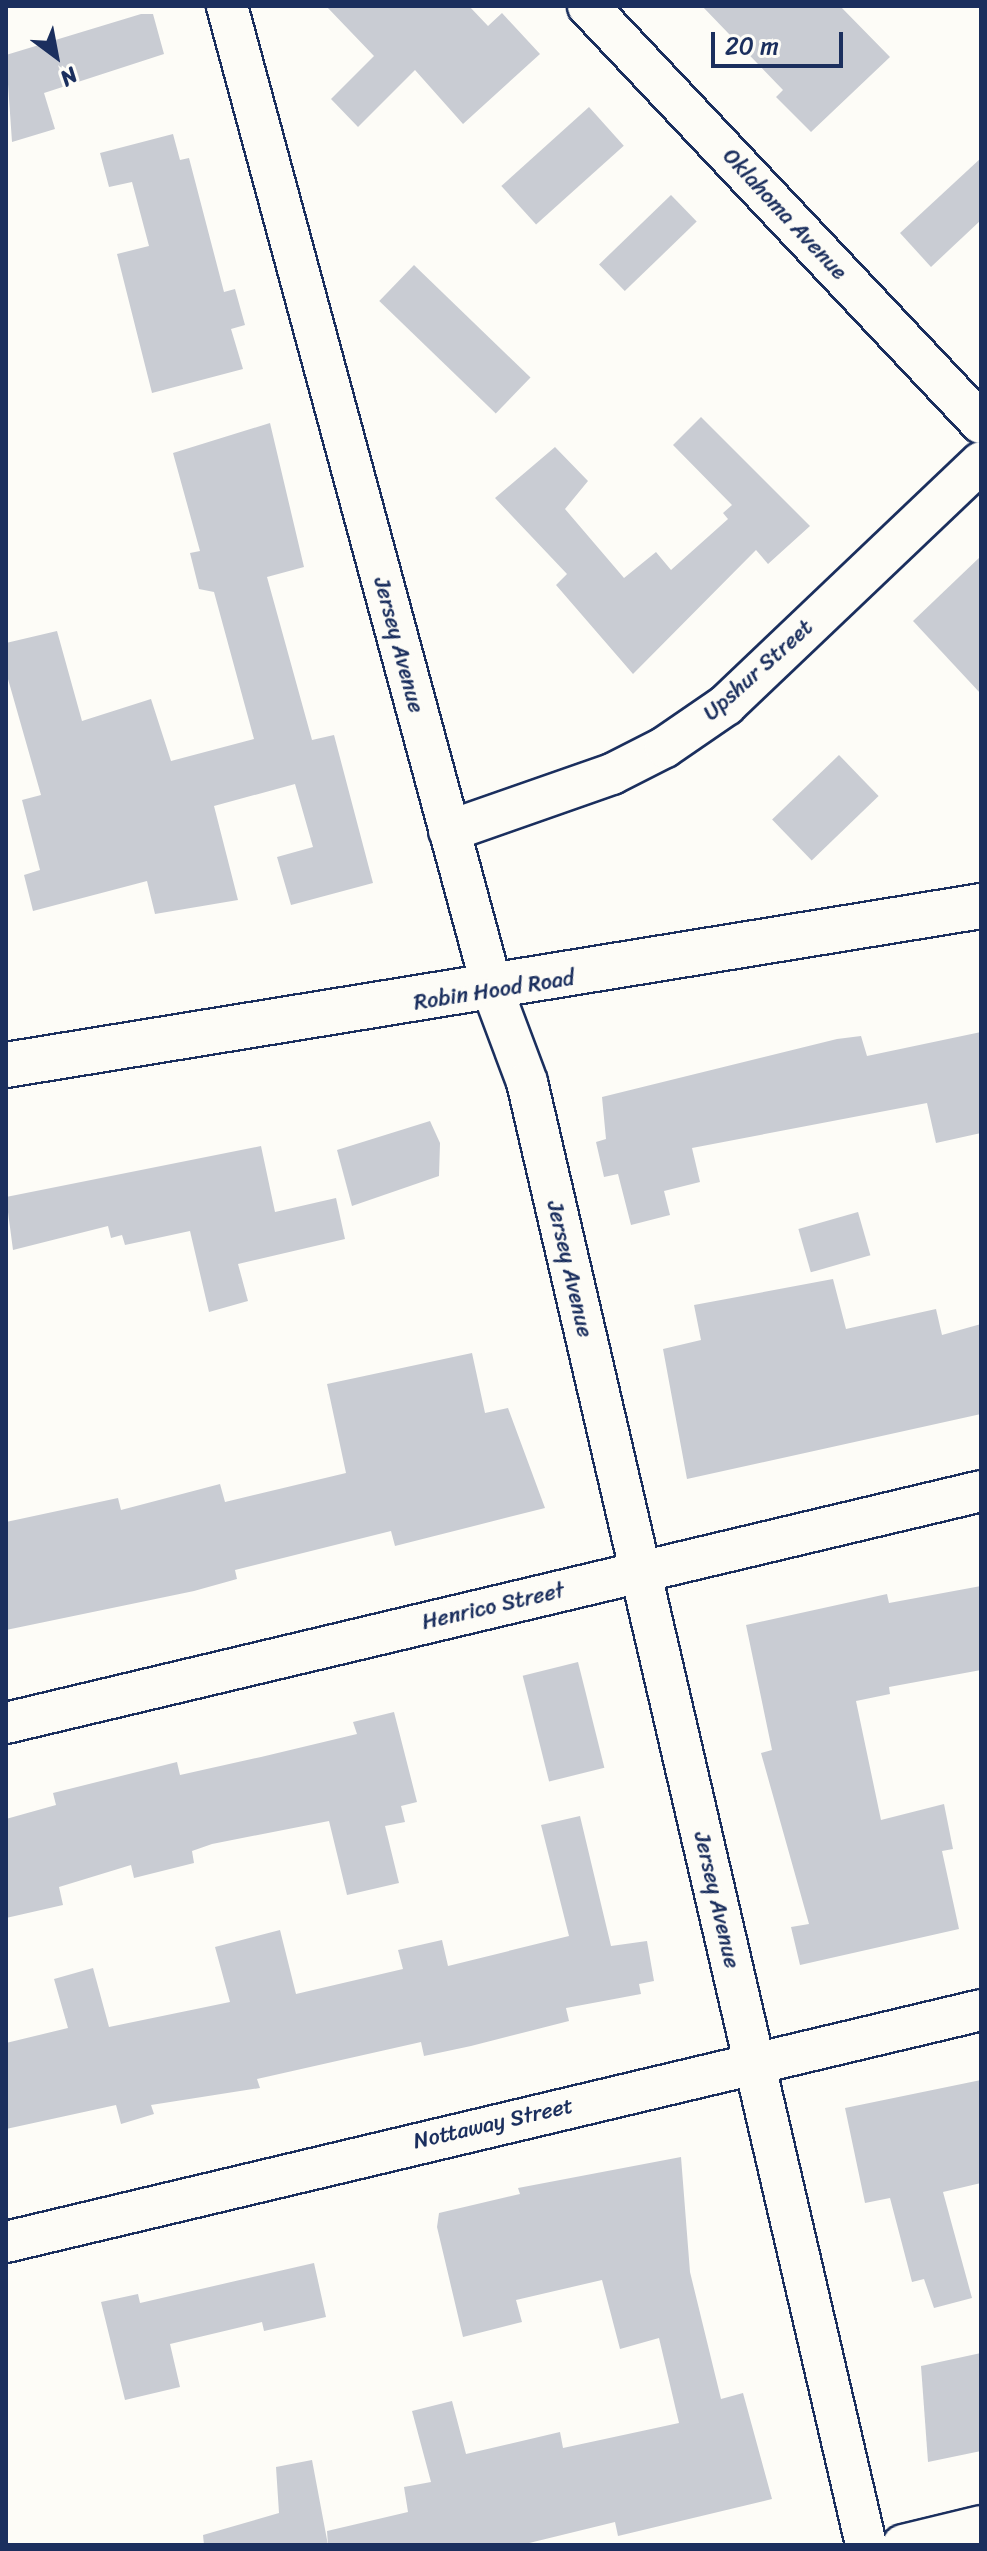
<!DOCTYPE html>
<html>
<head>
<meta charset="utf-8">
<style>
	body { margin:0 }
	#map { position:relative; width:987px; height:2551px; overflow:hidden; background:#fdfcf7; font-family:Sriracha,sans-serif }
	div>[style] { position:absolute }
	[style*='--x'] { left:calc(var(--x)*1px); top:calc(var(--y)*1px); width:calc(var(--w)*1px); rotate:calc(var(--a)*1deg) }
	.building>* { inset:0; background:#c9ccd3; transform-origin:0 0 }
	.roads { filter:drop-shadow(2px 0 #1b2f5e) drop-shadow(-2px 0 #1b2f5e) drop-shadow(0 2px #1b2f5e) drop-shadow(0 -2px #1b2f5e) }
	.minor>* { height:40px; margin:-20px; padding:0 20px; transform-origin:20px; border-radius:20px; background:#fdfcf7 }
	.tertiary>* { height:44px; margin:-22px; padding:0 22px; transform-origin:22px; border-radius:22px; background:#fdfcf7 }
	span { translate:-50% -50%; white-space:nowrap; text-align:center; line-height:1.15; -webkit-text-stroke:7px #fdfcf7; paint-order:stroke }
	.street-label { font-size:22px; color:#1b2f5e }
	.frame { position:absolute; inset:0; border:8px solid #1b2f5e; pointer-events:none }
	.north { position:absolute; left:16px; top:16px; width:80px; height:80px; -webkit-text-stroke:6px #fdfcf7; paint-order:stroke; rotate:148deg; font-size:22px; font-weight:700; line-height:32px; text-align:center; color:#1b2f5e }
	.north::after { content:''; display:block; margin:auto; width:28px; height:36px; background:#1b2f5e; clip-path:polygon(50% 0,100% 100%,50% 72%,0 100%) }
	.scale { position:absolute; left:711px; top:32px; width:132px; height:36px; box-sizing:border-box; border:4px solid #1b2f5e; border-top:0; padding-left:10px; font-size:24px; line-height:28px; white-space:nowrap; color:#1b2f5e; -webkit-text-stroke:6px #fdfcf7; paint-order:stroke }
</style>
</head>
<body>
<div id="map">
	<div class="building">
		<div style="clip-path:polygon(326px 6px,469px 6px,488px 26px,502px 13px,540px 54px,463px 124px,415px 70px,358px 127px,331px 99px,374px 56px)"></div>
		<div style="clip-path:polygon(702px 6px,840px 6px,890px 57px,811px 132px,776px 97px,783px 90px)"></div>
		<div style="clip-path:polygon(141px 14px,153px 14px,164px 54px,44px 93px,55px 129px,12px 142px,6px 55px)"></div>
		<div style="left:589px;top:107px;width:52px;height:118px;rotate:48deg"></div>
		<div style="clip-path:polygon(173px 134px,180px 160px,189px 158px,224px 292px,235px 289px,245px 325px,231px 329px,243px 369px,152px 393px,117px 254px,149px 246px,132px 182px,109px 187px,100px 153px)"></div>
		<div style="clip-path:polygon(981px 158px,981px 220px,931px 267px,900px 233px)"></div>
		<div style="left:671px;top:195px;width:37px;height:100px;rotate:46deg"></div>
		<div style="left:414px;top:265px;width:162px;height:50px;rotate:44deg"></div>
		<div style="clip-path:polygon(701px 417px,810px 526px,768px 564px,756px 550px,633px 674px,556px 585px,567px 574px,495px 498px,555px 447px,588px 481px,565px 509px,624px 578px,656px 552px,671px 570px,728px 519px,723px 513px,732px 505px,673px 445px)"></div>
		<div style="clip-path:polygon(270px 423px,304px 567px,267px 577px,312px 740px,334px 735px,373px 883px,291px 905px,277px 857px,313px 847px,295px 784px,214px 806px,238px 900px,155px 914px,147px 881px,33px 911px,24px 875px,40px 870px,22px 800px,41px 795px,6px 672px,6px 643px,57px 631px,82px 721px,151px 699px,171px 761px,254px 739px,214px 592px,199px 589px,190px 553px,200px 551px,173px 453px)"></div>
		<div style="clip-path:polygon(981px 556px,981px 694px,913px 621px)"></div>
		<div style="left:839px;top:755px;width:57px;height:93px;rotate:46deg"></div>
		<div style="clip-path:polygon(981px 1032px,981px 1133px,936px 1143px,927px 1103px,692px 1148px,700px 1182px,664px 1191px,670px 1215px,631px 1225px,618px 1174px,604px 1177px,596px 1142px,606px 1139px,602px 1097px,837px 1039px,861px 1036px,867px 1056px)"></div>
		<div style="clip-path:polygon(430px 1121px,440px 1143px,439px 1176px,352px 1206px,337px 1150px)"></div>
		<div style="clip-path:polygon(261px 1146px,275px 1212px,336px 1198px,345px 1239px,238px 1264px,248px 1301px,209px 1312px,190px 1231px,125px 1245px,122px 1235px,111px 1238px,108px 1226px,13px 1250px,6px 1197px)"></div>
		<div style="left:858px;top:1212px;width:45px;height:62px;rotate:74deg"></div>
		<div style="clip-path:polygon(833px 1279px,846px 1329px,936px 1309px,942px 1335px,981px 1324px,981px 1414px,687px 1479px,663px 1349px,701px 1340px,694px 1305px)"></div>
		<div style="clip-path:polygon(472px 1353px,485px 1413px,508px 1408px,545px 1508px,395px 1546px,391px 1531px,235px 1570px,237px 1579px,194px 1591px,6px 1630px,6px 1522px,118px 1498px,121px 1510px,220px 1484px,225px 1502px,346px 1473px,327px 1384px)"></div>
		<div style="clip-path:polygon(981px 1586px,981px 1670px,889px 1687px,890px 1694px,856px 1701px,881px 1820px,944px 1804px,953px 1849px,942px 1851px,959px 1929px,800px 1965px,791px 1927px,809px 1924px,761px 1753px,772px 1750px,746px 1625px,887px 1594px,889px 1603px)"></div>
		<div style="left:578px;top:1662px;width:109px;height:57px;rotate:76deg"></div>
		<div style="clip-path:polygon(394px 1712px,417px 1802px,401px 1806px,405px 1822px,385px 1826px,399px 1883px,347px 1895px,329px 1821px,212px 1844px,192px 1851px,194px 1863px,134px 1878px,131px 1865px,59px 1887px,63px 1905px,6px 1918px,6px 1819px,56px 1805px,53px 1793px,177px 1762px,180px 1775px,261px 1757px,357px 1734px,353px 1722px)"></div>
		<div style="clip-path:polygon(580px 1816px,611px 1946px,647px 1941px,654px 1981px,639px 1984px,641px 1994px,566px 2008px,569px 2021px,471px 2046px,424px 2056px,421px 2042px,257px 2079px,260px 2088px,151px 2105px,154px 2114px,121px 2124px,116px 2105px,6px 2129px,6px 2043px,68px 2028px,54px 1979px,93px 1968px,109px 2027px,230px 2002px,215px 1947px,280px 1930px,296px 1994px,403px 1969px,398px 1950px,442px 1940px,448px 1966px,569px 1936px,541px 1825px)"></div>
		<div style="clip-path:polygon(981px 2080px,981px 2183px,943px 2192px,972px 2298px,934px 2308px,924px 2279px,912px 2282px,890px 2198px,865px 2203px,845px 2108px)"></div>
		<div style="clip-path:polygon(681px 2157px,690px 2272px,721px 2399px,743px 2393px,772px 2499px,618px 2536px,615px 2522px,521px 2545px,328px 2545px,327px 2531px,408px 2512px,404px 2487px,431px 2482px,412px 2411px,452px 2401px,466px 2454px,560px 2432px,563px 2448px,679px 2423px,659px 2338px,620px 2349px,602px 2280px,516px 2300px,522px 2322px,463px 2337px,437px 2227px,439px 2213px,520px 2194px,518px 2188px)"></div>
		<div style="clip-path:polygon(314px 2263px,326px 2317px,264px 2331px,262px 2322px,170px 2344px,180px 2387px,125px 2400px,101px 2302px,138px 2294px,140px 2303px)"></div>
		<div style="clip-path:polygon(981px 2353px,981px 2451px,928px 2462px,921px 2366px)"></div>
		<div style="clip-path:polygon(312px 2460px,328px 2545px,204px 2545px,203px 2535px,279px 2513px,276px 2467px)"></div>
	</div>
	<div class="roads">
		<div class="minor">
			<div style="--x:227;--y:6;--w:1020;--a:74.89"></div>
			<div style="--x:493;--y:991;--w:97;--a:69.5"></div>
			<div style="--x:527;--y:1082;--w:1502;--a:76.95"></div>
			<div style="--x:588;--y:6;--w:573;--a:46.7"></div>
			<div style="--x:449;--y:831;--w:173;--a:-19.3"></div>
			<div style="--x:612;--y:774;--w:59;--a:-27"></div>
			<div style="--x:665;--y:747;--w:74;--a:-34.5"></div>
			<div style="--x:726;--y:705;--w:352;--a:-43.6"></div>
			<div style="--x:6;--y:1723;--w:1002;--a:-13.38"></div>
			<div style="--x:6;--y:2242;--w:1002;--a:-13.38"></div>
			<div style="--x:903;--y:2545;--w:80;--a:-13.7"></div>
		</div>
		<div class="tertiary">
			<div style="--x:6;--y:1065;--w:988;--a:-9.26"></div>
		</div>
	</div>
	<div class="street-label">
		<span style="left:785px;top:214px;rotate:47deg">Oklahoma Avenue</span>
		<span style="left:399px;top:645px;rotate:75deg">Jersey Avenue</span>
		<span style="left:758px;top:670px;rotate:-42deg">Upshur Street</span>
		<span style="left:494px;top:990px;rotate:-9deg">Robin Hood Road</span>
		<span style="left:570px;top:1269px;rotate:77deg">Jersey Avenue</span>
		<span style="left:493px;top:1606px;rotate:-13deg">Henrico Street</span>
		<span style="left:717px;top:1900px;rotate:77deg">Jersey Avenue</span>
		<span style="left:493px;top:2123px;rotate:-13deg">Nottaway Street</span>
	</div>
	<div class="frame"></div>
	<div class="north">N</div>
	<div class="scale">20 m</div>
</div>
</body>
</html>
